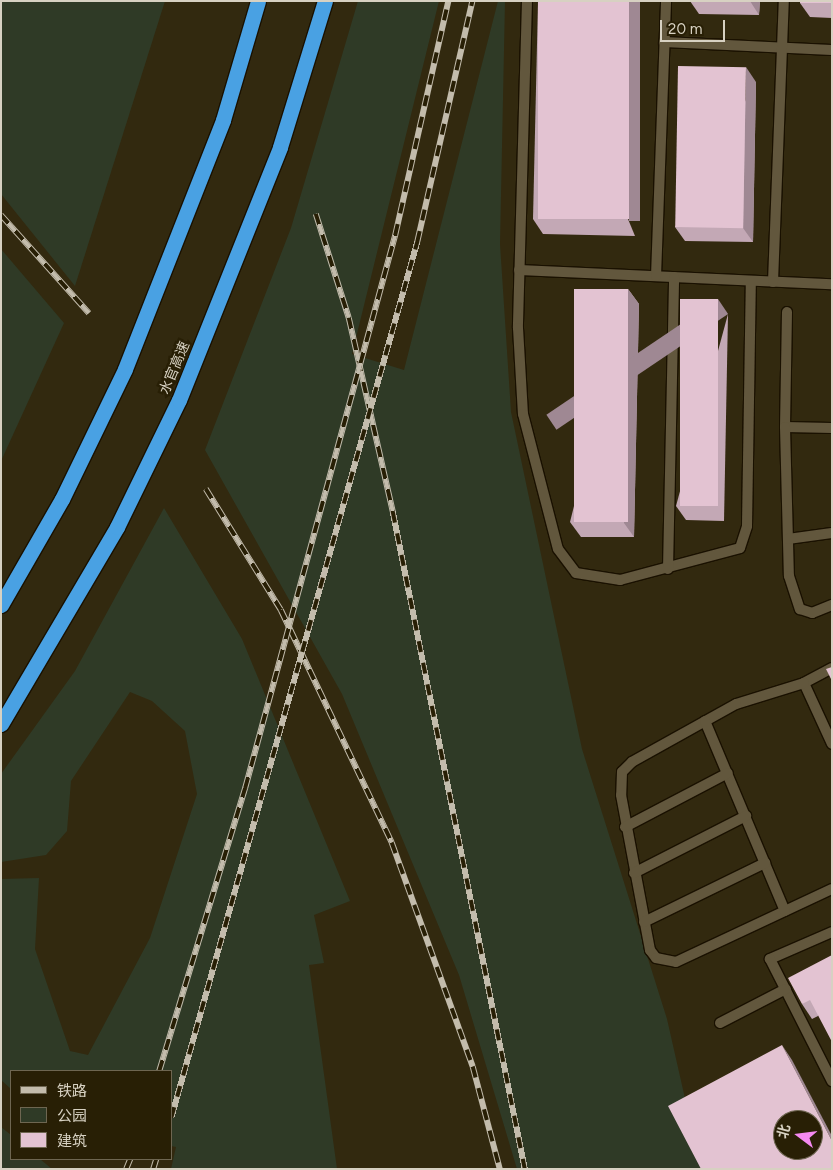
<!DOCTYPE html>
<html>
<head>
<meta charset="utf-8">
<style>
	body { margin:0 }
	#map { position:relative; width:833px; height:1170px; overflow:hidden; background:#32290f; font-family:Figtree,"Noto Sans SC",sans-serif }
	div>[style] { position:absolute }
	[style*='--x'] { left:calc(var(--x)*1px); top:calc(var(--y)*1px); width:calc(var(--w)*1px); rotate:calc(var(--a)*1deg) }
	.green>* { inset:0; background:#2f3a26 }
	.roads { filter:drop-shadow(1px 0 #1a1100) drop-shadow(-1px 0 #1a1100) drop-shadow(0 1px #1a1100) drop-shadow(0 -1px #1a1100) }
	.service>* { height:10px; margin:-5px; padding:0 5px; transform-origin:5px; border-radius:5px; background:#62573d }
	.motorway>* { height:15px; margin:-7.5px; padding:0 7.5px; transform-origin:7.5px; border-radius:7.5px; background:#49a1e3 }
	.rail>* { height:5.5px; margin-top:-2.75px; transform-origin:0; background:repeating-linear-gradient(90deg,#281f05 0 11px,#c3bcac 0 22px); box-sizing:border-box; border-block:1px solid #c3bcac }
	.wall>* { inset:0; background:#c3a8b5 }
	.shaded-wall>* { inset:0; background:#9f8893; transform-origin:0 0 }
	.building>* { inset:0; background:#e3c3d2; transform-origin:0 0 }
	span { translate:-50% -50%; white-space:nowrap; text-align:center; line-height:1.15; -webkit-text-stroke:5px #281f05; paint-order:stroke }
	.street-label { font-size:14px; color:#d7d1c2 }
	.frame { position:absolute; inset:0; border:2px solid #d7d1c2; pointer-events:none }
	.legend { position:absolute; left:10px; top:1070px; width:162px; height:90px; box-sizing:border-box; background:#281f05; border:1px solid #6e6651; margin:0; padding:6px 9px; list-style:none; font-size:15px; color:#d7d1c2 }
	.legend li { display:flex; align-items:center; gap:10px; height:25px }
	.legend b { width:25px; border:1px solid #6e6651 }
	.north { position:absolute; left:773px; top:1110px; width:50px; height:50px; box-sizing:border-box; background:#281f05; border:1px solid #6e6651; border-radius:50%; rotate:285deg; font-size:14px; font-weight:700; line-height:20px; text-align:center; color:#d7d1c2 }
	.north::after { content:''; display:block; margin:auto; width:18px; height:22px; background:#f489f0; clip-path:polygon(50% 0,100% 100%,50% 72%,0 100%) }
	.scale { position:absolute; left:660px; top:20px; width:65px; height:22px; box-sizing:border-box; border:2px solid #d7d1c2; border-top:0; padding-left:6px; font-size:15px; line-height:18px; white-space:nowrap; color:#d7d1c2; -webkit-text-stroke:4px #281f05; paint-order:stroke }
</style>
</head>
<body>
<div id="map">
	<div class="green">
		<div style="clip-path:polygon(1px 1px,165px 1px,75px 286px,1px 194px)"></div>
		<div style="clip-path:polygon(358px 1px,439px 1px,352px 354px,404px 370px,498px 1px,505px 1px,500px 244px,511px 412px,582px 749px,667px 1019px,701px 1169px,517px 1169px,459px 975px,342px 694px,205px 450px,291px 228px)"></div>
		<div style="clip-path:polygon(1px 249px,64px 323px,1px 461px)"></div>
		<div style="clip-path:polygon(164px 508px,242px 639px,350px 901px,314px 915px,324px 963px,309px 965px,337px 1169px,171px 1169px,176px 1147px,171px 1146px,171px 1071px,11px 1071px,11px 1089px,1px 1080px,1px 879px,39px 878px,35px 949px,70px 1051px,88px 1055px,150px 938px,197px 794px,185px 731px,152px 701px,130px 692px,71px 781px,67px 831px,46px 855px,1px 862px,1px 774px,75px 671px)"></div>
		<div style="clip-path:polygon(1px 1127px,11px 1135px,11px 1159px,40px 1159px,52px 1169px,1px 1169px)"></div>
	</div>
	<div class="roads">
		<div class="service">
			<div style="--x:527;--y:1;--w:327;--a:91.6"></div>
			<div style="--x:518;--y:328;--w:86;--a:86.7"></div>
			<div style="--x:523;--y:414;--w:139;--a:75.5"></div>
			<div style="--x:558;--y:549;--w:30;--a:53"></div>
			<div style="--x:576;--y:573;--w:45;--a:9"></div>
			<div style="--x:620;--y:580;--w:124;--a:-14.9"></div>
			<div style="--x:740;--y:548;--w:23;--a:-72"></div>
			<div style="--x:747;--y:526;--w:245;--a:-89.1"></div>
			<div style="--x:664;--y:42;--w:168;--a:2.7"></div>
			<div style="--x:519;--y:270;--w:313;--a:2.6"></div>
			<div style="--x:656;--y:276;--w:275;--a:-87.9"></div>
			<div style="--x:773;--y:282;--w:281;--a:-87.8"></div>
			<div style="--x:785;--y:427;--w:115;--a:-89"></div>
			<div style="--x:832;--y:428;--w:47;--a:-178.8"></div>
			<div style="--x:785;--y:427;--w:149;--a:88.5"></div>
			<div style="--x:789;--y:576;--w:35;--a:72"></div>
			<div style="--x:800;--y:609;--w:13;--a:18"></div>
			<div style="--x:812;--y:613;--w:22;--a:-22"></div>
			<div style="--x:788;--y:539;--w:44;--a:-7.8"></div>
			<div style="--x:668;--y:569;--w:292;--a:-88.8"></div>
			<div style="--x:832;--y:668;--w:32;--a:152"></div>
			<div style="--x:804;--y:683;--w:67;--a:65.3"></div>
			<div style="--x:804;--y:683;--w:71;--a:162.8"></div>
			<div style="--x:736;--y:704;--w:119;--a:150.9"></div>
			<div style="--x:632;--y:762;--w:14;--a:135"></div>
			<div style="--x:622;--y:772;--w:23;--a:92"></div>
			<div style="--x:621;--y:795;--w:158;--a:79.4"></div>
			<div style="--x:650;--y:950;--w:10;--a:53"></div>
			<div style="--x:656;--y:958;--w:20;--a:11"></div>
			<div style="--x:676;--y:962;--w:172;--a:-25.1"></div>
			<div style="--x:705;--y:721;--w:206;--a:67.2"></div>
			<div style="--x:625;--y:827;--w:116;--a:-27.7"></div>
			<div style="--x:634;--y:873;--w:126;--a:-27"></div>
			<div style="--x:644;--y:922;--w:135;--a:-26"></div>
			<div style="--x:832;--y:932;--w:68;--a:156.5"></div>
			<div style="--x:770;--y:959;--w:137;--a:63.1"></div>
			<div style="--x:720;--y:1023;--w:74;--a:-27.3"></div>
		</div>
		<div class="motorway">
			<div style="--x:1;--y:605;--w:122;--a:-60.1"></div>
			<div style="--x:62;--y:499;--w:144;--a:-64.1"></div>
			<div style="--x:125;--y:369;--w:268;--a:-68.5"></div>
			<div style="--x:223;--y:120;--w:124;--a:-73.6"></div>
			<div style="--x:1;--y:724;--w:229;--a:-59.5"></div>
			<div style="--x:117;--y:527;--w:141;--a:-64"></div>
			<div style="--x:179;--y:400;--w:272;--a:-68.2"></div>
			<div style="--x:280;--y:147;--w:153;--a:-72.9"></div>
		</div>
	</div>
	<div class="rail">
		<div style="--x:316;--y:214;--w:109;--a:72.4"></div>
		<div style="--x:349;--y:318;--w:199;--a:77.2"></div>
		<div style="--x:393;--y:512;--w:670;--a:78.64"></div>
		<div style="--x:1;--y:215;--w:132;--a:48.1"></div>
		<div style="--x:206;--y:489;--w:142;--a:58.2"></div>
		<div style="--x:281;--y:610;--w:258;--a:64.5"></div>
		<div style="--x:392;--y:843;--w:238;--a:70.1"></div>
		<div style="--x:473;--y:1067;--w:106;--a:75.2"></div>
		<div style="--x:159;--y:1071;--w:296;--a:-73.1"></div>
		<div style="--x:245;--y:788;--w:573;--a:-74.82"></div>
		<div style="--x:395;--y:235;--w:240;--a:-77.2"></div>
		<div style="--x:171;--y:1118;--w:910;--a:-74.31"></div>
		<div style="--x:417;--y:242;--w:247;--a:-77.1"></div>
		<div style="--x:126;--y:1169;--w:11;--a:-68"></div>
		<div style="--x:153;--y:1169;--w:10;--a:-73"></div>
	</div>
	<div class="wall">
		<div style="clip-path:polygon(538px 1px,635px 236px,543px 234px,533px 219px)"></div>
		<div style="clip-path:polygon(690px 1px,760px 1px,759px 15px,699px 14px)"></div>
		<div style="clip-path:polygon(832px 1px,832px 18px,810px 17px,800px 3px)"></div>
		<div style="clip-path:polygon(756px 82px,753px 242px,685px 241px,675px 227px)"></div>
		<div style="clip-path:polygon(628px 289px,639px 304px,634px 537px,581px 537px,570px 522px)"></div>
		<div style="clip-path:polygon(728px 314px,724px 521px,686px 520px,676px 506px)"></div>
		<div style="clip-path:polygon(832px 955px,818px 1016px,812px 1019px,802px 1004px)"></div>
	</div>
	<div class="shaded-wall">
		<div style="left:629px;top:1px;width:11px;height:220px"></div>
		<div style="clip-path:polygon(750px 1px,760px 1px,759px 15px)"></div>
		<div style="clip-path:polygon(746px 67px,756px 82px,753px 242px,743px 228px)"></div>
		<div style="clip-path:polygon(628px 289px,639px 304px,634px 537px,624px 523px)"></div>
		<div style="left:718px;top:299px;width:18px;height:207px;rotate:56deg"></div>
		<div style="clip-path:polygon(782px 1045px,792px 1060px,832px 1136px,832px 1141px)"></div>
	</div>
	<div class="building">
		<div style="left:538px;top:1px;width:91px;height:218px"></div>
		<div style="left:800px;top:1px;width:32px;height:2px"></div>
		<div style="left:678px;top:66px;width:68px;height:161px;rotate:1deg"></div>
		<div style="left:574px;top:289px;width:54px;height:233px"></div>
		<div style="left:680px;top:299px;width:38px;height:207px"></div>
		<div style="clip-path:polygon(832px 667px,832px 681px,826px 669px)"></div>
		<div style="clip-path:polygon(832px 955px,832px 1042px,810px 1000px,802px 1004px,788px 978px)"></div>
		<div style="clip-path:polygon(evenodd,782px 1045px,832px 1141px,832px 1169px,701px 1169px,668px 1106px,782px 1045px,783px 1120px,813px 1120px,813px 1150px,783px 1150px,783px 1120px)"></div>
	</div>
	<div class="street-label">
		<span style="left:175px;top:368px;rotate:-67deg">水官高速</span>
	</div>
	<div class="frame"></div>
	<ul class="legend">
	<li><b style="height:6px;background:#c3bcac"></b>铁路</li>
	<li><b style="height:14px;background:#2f3a26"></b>公园</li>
	<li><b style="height:14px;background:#e3c3d2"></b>建筑</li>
	</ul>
	<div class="north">北</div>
	<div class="scale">20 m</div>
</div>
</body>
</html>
